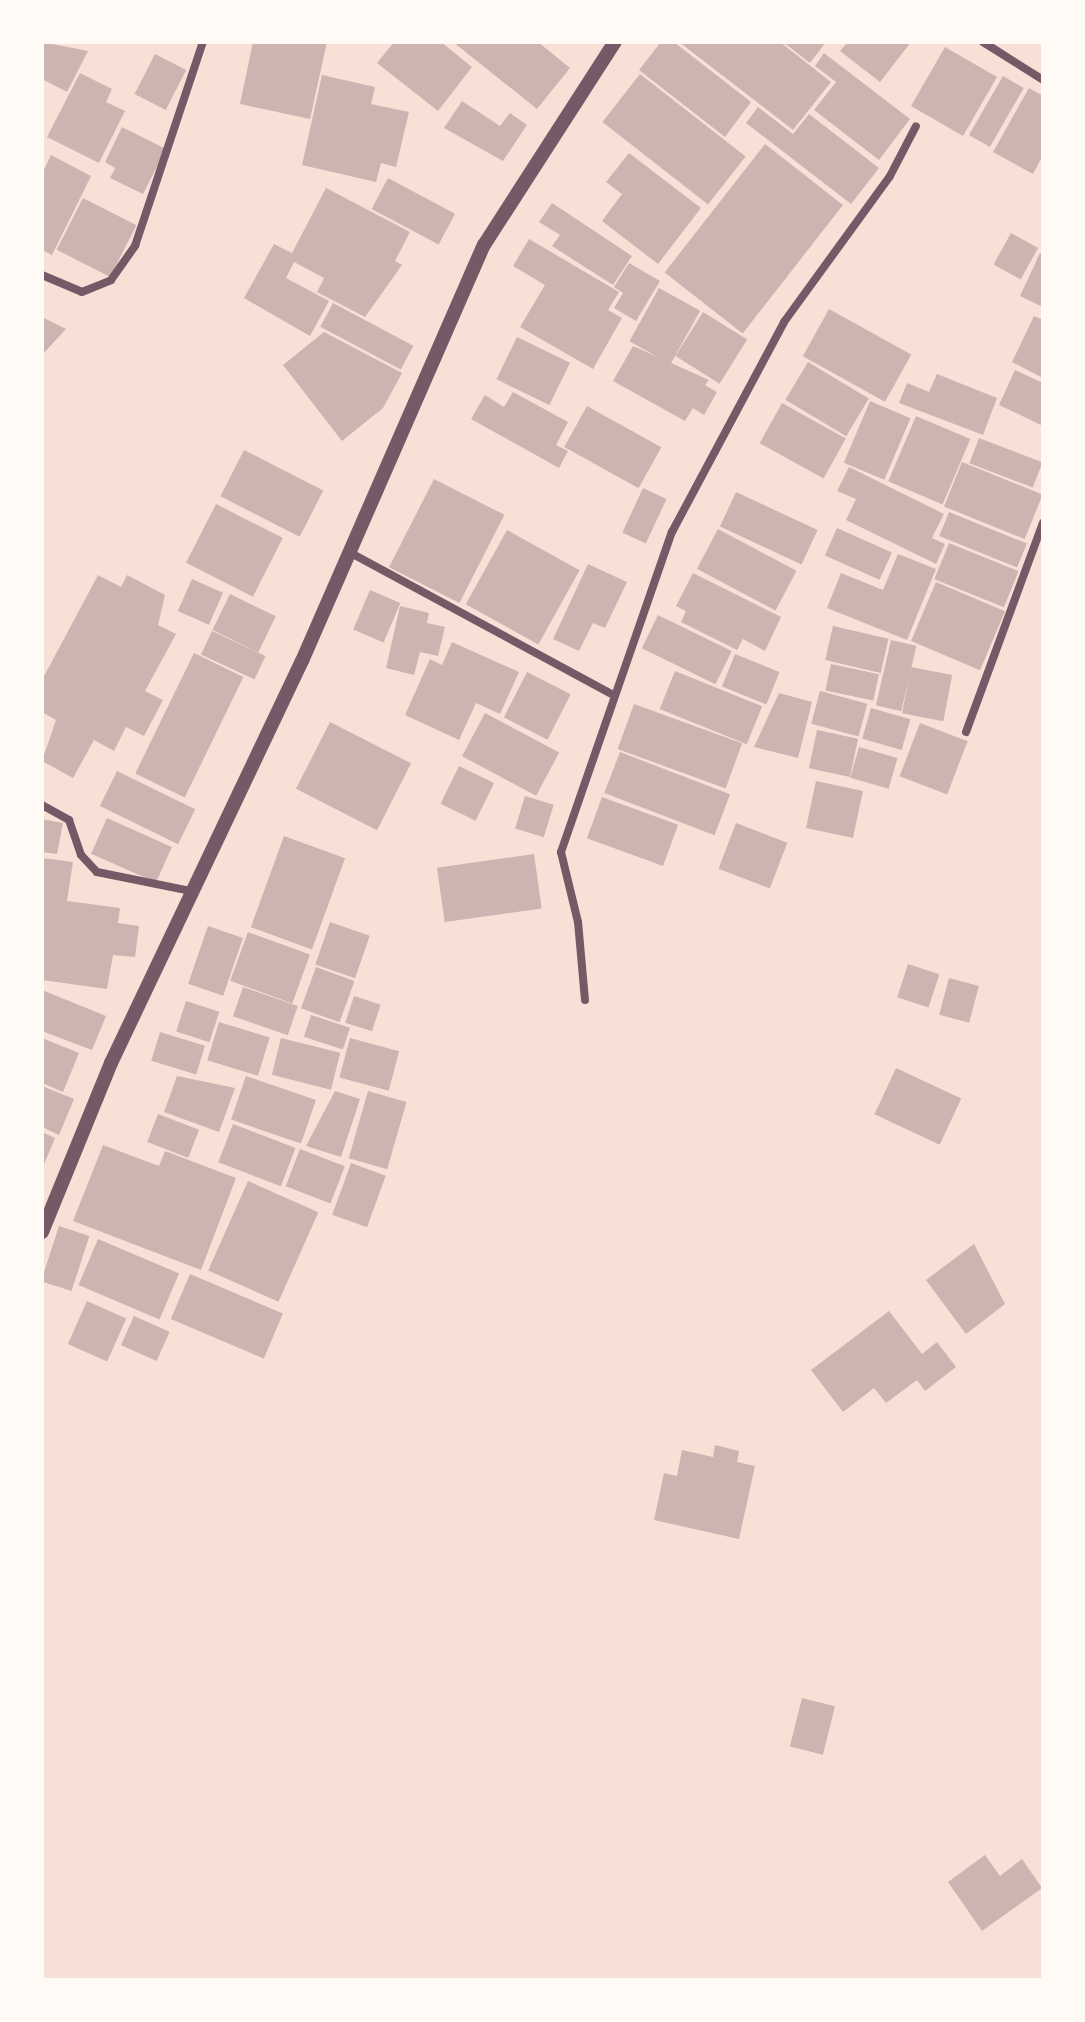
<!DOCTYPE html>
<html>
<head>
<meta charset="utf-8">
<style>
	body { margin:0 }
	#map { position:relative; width:1085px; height:2022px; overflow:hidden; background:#f7e1d7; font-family:"Golos Text",sans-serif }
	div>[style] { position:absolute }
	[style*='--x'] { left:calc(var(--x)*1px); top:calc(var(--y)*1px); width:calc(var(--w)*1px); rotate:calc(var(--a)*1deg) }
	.building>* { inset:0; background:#ccb4b1; transform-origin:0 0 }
	.minor>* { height:8px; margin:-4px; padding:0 4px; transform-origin:4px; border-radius:4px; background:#755966 }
	.tertiary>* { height:14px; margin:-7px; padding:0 7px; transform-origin:7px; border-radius:7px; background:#755966 }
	span { translate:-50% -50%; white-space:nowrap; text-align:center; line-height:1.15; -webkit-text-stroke:7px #fffaf5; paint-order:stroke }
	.frame { position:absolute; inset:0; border:44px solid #fffaf5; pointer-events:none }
</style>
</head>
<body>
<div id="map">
	<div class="building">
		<div style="clip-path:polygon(42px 42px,88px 51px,67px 92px,42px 79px)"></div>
		<div style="clip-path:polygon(253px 42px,327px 42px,310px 119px,240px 104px)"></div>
		<div style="clip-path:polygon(394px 42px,441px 42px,472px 67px,438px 111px,377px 63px)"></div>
		<div style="clip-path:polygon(453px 42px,538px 42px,570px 68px,537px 109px)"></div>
		<div style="clip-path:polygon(661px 42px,674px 42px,751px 102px,725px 137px,639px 70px)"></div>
		<div style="clip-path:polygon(679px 42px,780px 42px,831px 82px,793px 130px)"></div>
		<div style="clip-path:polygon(783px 42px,826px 42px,810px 63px)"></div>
		<div style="clip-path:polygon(848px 42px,911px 42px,880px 82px,840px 51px)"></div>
		<div style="left:945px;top:47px;width:60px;height:68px;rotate:30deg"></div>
		<div style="clip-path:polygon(824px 53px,910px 119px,879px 160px,814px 110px,836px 82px,815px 66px)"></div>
		<div style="left:155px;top:54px;width:35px;height:45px;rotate:27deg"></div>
		<div style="clip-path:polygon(80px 73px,112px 89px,106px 102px,125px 111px,99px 163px,47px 137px)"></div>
		<div style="left:640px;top:74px;width:134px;height:61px;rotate:38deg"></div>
		<div style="clip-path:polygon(322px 75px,375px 87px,371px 104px,409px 112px,396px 167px,381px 163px,376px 182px,302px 165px)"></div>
		<div style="left:1003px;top:76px;width:24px;height:68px;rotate:30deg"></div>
		<div style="clip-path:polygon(1029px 88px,1043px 96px,1043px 155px,1033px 174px,993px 152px)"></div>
		<div style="clip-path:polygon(462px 101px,500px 126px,510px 113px,527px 125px,503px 161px,444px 128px)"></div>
		<div style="clip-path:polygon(758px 107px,793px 134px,809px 114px,879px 168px,851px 204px,746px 123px)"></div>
		<div style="clip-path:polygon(122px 127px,166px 149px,143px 194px,110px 178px,115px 168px,105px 162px)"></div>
		<div style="left:765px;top:144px;width:99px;height:163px;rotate:38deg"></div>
		<div style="clip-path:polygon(629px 153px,701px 208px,658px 264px,602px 221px,622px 194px,606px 182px)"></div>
		<div style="clip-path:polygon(51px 155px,91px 176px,52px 255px,42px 250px,42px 174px)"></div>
		<div style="left:388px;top:178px;width:76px;height:35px;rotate:28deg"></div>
		<div style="clip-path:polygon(326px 188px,410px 232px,395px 261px,402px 265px,365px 317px,317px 292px,324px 278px,294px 262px,286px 278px,329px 301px,310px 336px,244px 298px,274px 244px,292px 253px)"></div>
		<div style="left:83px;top:198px;width:60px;height:58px;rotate:27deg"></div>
		<div style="clip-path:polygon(552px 203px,632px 256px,613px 285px,552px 246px,560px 235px,539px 222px)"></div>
		<div style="left:1011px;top:233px;width:31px;height:36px;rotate:29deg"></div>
		<div style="clip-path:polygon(529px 239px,619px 292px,608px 310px,622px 318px,593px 369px,520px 327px,545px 285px,513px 266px)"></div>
		<div style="clip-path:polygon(1040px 253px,1043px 255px,1043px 307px,1020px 296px)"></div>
		<div style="clip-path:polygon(629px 263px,660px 281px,636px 321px,614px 308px,623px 293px,614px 287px)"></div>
		<div style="left:659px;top:288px;width:47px;height:61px;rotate:29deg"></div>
		<div style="left:333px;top:303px;width:91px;height:27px;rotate:28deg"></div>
		<div style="left:829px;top:309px;width:94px;height:54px;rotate:29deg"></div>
		<div style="left:703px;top:312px;width:52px;height:52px;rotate:32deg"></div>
		<div style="clip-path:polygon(1034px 316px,1043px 320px,1043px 378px,1012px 362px)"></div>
		<div style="clip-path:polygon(42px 317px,66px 329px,42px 355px)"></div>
		<div style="clip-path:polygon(324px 332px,402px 373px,383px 408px,342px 441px,283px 365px)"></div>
		<div style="left:517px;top:337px;width:59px;height:47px;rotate:26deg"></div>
		<div style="clip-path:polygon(633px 346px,709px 380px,705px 385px,717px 392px,704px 415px,693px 408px,685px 421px,613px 381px)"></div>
		<div style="left:808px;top:362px;width:71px;height:44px;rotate:31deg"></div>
		<div style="clip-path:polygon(1015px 370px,1043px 383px,1043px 426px,999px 405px)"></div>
		<div style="clip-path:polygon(937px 374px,997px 398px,983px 435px,899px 403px,907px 383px,929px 392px)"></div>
		<div style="clip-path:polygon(513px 392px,568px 422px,556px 445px,568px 451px,559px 468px,471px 419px,485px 395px,504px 407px)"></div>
		<div style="left:870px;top:401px;width:44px;height:67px;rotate:23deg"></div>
		<div style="left:782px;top:403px;width:73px;height:46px;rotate:29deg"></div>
		<div style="left:587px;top:406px;width:85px;height:47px;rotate:29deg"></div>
		<div style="left:916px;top:416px;width:59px;height:71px;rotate:23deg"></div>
		<div style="left:979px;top:438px;width:68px;height:27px;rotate:21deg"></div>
		<div style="left:244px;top:450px;width:89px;height:52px;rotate:27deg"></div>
		<div style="left:962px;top:462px;width:87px;height:48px;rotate:22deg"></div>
		<div style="clip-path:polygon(849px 467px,944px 514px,932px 538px,945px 544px,936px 564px,846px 520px,856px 499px,837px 491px)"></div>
		<div style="left:434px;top:479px;width:79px;height:99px;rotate:27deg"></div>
		<div style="left:643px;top:488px;width:26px;height:49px;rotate:25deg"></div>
		<div style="left:736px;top:492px;width:90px;height:38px;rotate:25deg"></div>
		<div style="left:216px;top:504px;width:75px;height:66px;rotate:27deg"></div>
		<div style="left:949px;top:512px;width:84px;height:26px;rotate:22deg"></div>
		<div style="left:837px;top:528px;width:60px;height:30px;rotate:24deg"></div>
		<div style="left:718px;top:529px;width:89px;height:45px;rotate:28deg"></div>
		<div style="left:507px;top:530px;width:83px;height:85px;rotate:29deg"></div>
		<div style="left:949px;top:543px;width:75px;height:39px;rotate:22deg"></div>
		<div style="clip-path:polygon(898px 554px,936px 569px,907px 640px,827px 608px,841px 573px,883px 590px)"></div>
		<div style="clip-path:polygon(588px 564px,627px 582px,605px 628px,593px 623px,579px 651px,553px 639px)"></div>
		<div style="clip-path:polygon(693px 573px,781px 617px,765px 651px,743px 639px,737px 650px,681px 622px,686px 611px,676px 606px)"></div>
		<div style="clip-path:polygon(98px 575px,121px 587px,127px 575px,165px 595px,158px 625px,176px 634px,145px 691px,163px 700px,144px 736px,126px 727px,114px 751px,94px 740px,73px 778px,42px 761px,56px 720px,42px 712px,42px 680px)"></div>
		<div style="left:192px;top:579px;width:34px;height:35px;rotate:24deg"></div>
		<div style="left:936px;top:582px;width:75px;height:64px;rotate:23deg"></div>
		<div style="left:370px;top:590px;width:33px;height:43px;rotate:23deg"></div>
		<div style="left:230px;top:594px;width:51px;height:40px;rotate:26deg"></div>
		<div style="clip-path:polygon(400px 606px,429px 613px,427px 623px,445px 627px,438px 656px,420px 652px,414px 675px,386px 668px)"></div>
		<div style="left:658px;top:615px;width:82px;height:37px;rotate:26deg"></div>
		<div style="left:833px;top:626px;width:57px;height:35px;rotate:13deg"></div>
		<div style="left:212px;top:631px;width:59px;height:26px;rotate:25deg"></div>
		<div style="left:891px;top:640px;width:26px;height:67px;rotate:13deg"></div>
		<div style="clip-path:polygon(452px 642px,519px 672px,500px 714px,476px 703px,459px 740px,405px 715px,430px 659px,442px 665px)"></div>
		<div style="left:194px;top:653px;width:55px;height:134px;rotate:26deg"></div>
		<div style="left:735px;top:654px;width:48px;height:35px;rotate:22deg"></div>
		<div style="left:831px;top:664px;width:49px;height:27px;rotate:12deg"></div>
		<div style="left:911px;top:667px;width:42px;height:47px;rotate:11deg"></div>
		<div style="left:675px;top:671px;width:94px;height:41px;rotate:22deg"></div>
		<div style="left:527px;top:672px;width:49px;height:51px;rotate:27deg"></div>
		<div style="left:820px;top:691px;width:49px;height:34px;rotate:15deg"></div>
		<div style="clip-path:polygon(779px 693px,812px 702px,798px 758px,754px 747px)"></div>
		<div style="left:634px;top:704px;width:115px;height:48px;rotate:20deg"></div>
		<div style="left:871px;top:708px;width:41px;height:32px;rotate:16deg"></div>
		<div style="left:485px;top:713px;width:84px;height:49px;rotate:28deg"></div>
		<div style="left:330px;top:722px;width:91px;height:75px;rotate:27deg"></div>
		<div style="left:920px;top:723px;width:51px;height:57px;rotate:21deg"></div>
		<div style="left:817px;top:730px;width:42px;height:39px;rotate:12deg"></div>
		<div style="left:859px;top:747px;width:40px;height:32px;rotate:16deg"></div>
		<div style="left:620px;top:752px;width:118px;height:44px;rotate:21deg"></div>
		<div style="left:459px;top:766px;width:39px;height:42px;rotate:26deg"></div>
		<div style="left:117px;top:771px;width:87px;height:39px;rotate:26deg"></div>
		<div style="left:816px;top:781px;width:48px;height:48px;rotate:12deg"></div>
		<div style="left:525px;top:796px;width:30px;height:34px;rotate:17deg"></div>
		<div style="left:602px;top:797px;width:81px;height:44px;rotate:20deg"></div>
		<div style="left:107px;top:818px;width:71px;height:39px;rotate:24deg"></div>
		<div style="clip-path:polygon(42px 819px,63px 823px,57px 854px,42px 852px)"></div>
		<div style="left:736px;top:823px;width:55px;height:49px;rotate:21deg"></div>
		<div style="left:284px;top:836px;width:65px;height:97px;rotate:20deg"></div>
		<div style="left:534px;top:854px;width:55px;height:98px;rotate:82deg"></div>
		<div style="clip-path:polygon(42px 858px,73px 862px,67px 901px,120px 908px,118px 923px,139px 926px,135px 957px,113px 955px,107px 989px,42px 980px)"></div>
		<div style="left:330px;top:922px;width:42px;height:45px;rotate:19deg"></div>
		<div style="left:208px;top:926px;width:37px;height:61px;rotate:19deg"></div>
		<div style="left:248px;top:932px;width:66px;height:52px;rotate:20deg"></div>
		<div style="left:908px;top:964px;width:33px;height:35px;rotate:18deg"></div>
		<div style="left:316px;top:967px;width:41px;height:44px;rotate:20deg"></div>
		<div style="left:949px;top:978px;width:31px;height:38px;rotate:15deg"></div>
		<div style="left:243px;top:987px;width:58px;height:31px;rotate:19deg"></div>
		<div style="clip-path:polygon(42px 990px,106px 1016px,92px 1050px,42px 1031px)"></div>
		<div style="left:354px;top:996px;width:28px;height:28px;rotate:18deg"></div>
		<div style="left:186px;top:1001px;width:35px;height:32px;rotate:18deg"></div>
		<div style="left:311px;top:1015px;width:41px;height:23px;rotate:18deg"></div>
		<div style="left:219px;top:1022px;width:53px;height:40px;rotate:17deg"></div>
		<div style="left:160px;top:1032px;width:47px;height:30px;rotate:17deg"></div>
		<div style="clip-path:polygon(42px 1038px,79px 1053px,63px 1092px,42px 1083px)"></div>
		<div style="left:281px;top:1038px;width:61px;height:38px;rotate:14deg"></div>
		<div style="left:350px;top:1038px;width:51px;height:41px;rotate:15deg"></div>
		<div style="left:896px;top:1068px;width:72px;height:51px;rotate:25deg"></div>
		<div style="clip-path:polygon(177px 1076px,235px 1088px,219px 1132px,164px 1112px)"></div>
		<div style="left:246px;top:1076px;width:74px;height:46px;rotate:19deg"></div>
		<div style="clip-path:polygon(42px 1086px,74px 1099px,59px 1135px,42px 1127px)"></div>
		<div style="clip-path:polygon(335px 1091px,360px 1099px,341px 1157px,306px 1146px)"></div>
		<div style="left:368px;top:1091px;width:40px;height:70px;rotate:16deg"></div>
		<div style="left:158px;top:1114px;width:44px;height:30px;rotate:21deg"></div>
		<div style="left:233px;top:1124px;width:67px;height:41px;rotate:21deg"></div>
		<div style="clip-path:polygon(42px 1132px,55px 1138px,42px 1169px)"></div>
		<div style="clip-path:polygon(103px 1145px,159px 1166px,165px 1151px,236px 1178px,201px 1270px,73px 1221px)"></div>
		<div style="left:300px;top:1149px;width:48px;height:40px;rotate:21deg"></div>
		<div style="left:351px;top:1163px;width:37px;height:55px;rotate:20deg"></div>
		<div style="left:248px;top:1181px;width:77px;height:98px;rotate:24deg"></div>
		<div style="left:59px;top:1226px;width:32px;height:58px;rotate:18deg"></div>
		<div style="left:98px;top:1239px;width:88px;height:50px;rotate:23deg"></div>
		<div style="clip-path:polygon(974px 1244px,1005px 1304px,966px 1334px,926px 1280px)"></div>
		<div style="left:190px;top:1274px;width:101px;height:49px;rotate:23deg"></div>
		<div style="left:87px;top:1301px;width:43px;height:47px;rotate:24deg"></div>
		<div style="clip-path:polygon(889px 1311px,922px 1354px,937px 1342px,956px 1367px,925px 1391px,917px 1380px,886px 1403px,874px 1388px,843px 1412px,811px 1370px)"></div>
		<div style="left:134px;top:1316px;width:39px;height:32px;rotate:24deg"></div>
		<div style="clip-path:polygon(715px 1445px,739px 1451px,737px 1462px,755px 1466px,739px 1539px,654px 1520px,664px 1473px,677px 1476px,682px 1450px,713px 1457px)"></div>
		<div style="left:802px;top:1698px;width:34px;height:50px;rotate:14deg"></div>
		<div style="clip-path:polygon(985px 1855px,1000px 1876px,1022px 1859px,1042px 1888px,982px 1931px,948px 1882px)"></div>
	</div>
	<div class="minor">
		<div style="--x:983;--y:42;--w:71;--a:32.3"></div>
		<div style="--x:42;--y:275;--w:43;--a:23"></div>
		<div style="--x:82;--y:292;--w:31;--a:-22"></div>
		<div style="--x:111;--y:280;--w:42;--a:-54.8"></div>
		<div style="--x:135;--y:246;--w:215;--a:-71.6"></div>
		<div style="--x:349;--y:552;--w:300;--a:28.4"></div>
		<div style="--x:966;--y:732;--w:223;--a:-69.8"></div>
		<div style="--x:42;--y:805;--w:31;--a:29"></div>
		<div style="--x:69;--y:820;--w:37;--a:71"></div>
		<div style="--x:81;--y:855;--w:23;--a:47"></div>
		<div style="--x:97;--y:872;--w:95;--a:11.5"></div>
		<div style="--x:585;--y:1000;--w:78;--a:-95.1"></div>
		<div style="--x:578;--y:922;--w:72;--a:-103.7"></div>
		<div style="--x:561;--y:852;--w:339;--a:-70.9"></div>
		<div style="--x:672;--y:532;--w:238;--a:-61.9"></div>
		<div style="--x:784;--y:322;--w:180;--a:-54"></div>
		<div style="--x:890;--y:176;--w:56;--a:-62.5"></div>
	</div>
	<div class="tertiary">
		<div style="--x:42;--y:1232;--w:183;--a:-67.8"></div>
		<div style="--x:111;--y:1063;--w:445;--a:-64.6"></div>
		<div style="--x:302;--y:661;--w:454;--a:-66.4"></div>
		<div style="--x:484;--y:245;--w:242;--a:-57.2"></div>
	</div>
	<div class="frame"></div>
</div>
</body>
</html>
